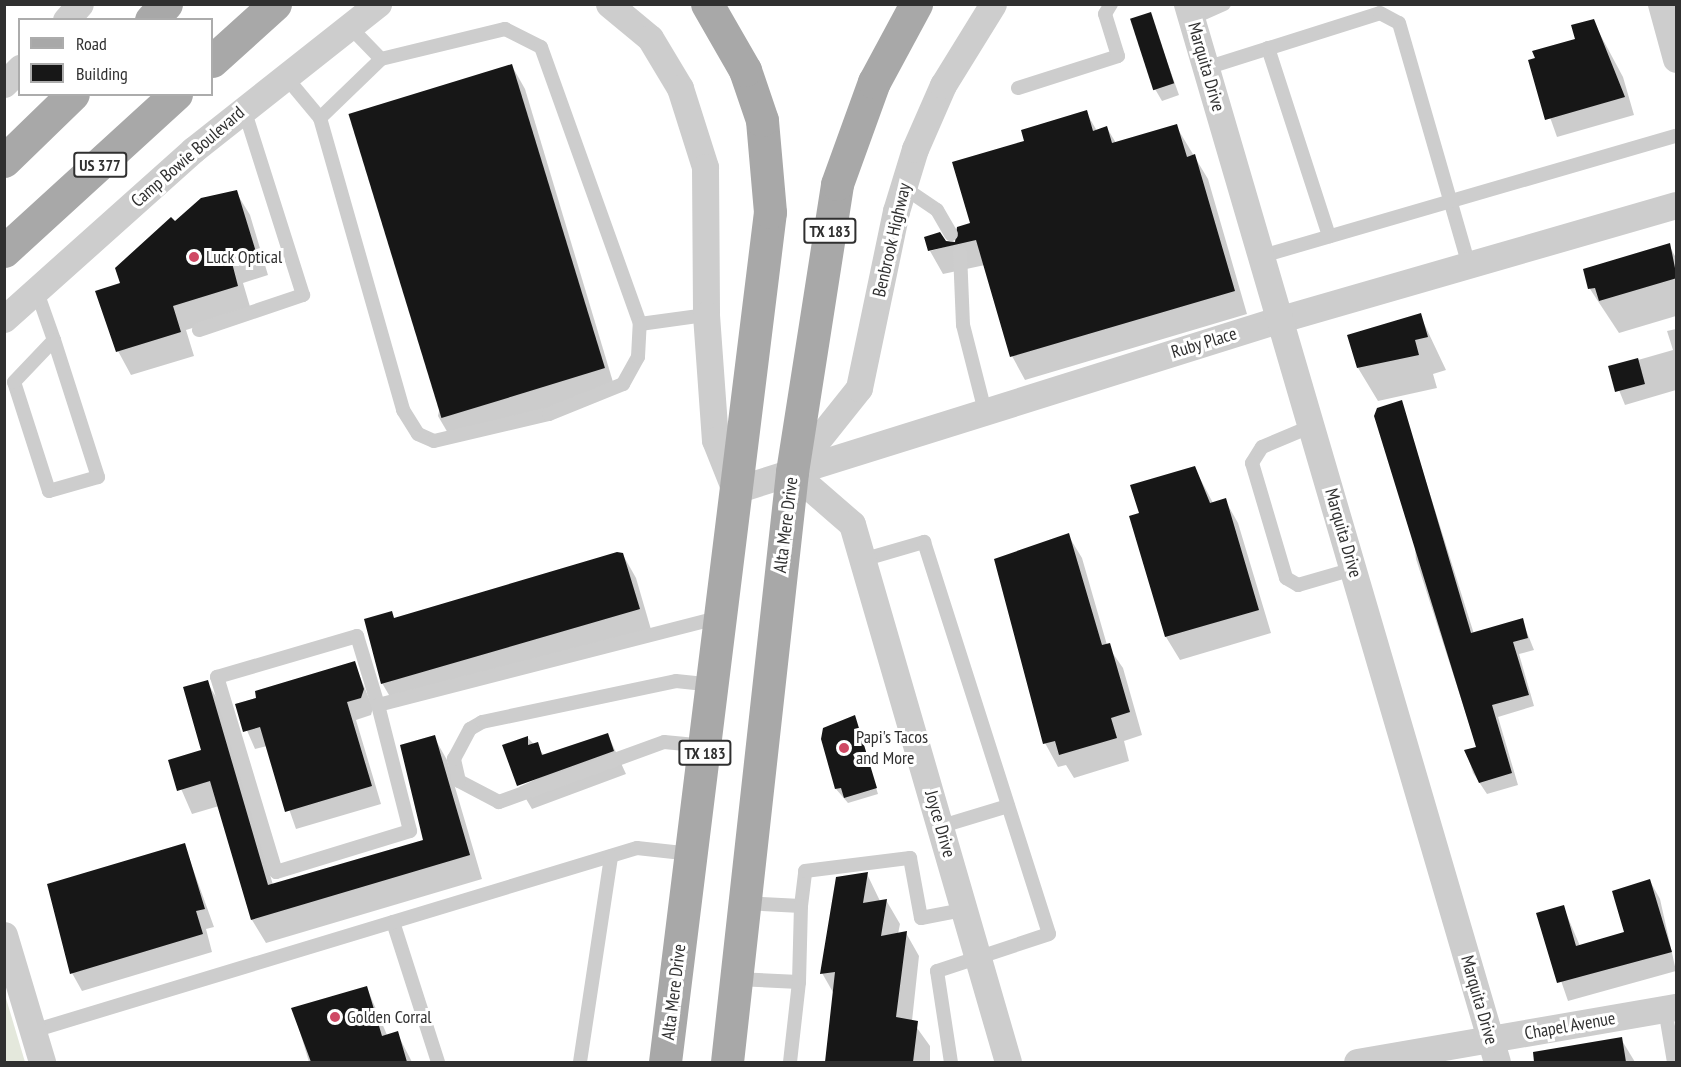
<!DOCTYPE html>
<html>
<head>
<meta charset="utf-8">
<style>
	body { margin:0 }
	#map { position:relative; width:1681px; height:1067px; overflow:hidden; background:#fff; font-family:"PT Sans Narrow",sans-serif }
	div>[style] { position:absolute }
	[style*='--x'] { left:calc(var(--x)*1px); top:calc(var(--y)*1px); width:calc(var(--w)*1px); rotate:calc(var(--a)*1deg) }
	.green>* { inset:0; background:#e4e8dc }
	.shadow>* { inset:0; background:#0003 }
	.building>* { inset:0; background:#171717; transform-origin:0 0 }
	.service>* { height:14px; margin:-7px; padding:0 7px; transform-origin:7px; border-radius:7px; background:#cdcdcd }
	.minor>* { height:27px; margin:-13.5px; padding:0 13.5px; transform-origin:13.5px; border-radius:13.5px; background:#cdcdcd }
	.primary>* { height:33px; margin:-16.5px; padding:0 16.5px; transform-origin:16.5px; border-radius:16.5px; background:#a8a8a8 }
	.dots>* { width:16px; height:16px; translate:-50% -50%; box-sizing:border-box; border:3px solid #fff; border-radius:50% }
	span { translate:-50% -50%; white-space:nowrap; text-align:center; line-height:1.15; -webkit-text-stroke:6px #fff; paint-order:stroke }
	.shield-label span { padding:2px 4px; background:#fff; border:2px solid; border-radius:4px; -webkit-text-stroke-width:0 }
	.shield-label { font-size:16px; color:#303030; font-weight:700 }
	.street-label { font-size:18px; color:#303030 }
	.poi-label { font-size:18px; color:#303030 }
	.left { translate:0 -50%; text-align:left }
	.frame { position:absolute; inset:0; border:6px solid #303030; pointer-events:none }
	.legend { position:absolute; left:18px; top:18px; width:195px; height:78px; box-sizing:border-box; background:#fff; border:2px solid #acacac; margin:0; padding:8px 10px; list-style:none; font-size:18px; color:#303030 }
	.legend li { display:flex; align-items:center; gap:12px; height:30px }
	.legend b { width:30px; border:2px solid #acacac }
</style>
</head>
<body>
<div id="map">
	<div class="green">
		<div style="clip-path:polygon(4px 995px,5px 995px,25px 1062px,5px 1062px)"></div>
	</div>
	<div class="shadow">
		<div style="clip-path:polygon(1150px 14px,1179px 95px,1162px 101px,1155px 89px)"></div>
		<div style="clip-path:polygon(1593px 21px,1623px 77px,1634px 115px,1557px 137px,1530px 61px,1577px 40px)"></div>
		<div style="clip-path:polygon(512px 66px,525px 89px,616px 392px,452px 440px,438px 416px)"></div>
		<div style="clip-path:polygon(1086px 112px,1097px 131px,1107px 128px,1116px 143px,1176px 126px,1208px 179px,1247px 314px,1025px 380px,1012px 356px,985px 265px,943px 274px,930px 251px,956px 244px,1026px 142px)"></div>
		<div style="clip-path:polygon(236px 192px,250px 215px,268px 275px,243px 283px,251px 310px,186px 330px,194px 356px,131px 375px,118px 351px,122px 284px,175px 223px)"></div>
		<div style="clip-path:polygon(1669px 245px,1676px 258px,1676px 316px,1619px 333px,1590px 289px,1585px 270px)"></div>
		<div style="clip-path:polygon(1420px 315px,1446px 370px,1433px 374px,1437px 388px,1378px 401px,1358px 368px)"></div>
		<div style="clip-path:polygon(1676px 329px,1676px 390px,1625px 405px,1610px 368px,1673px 350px,1667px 331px)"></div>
		<div style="clip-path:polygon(1401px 402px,1474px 634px,1522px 620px,1534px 650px,1519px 654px,1534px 706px,1498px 717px,1518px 785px,1487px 794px,1473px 773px,1466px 751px,1477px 748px,1416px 559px)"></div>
		<div style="clip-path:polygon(1194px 467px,1213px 503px,1225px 500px,1238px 523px,1271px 633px,1180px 660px,1166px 637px,1141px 514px)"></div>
		<div style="clip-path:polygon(1068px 535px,1082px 558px,1107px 645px,1123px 668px,1142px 735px,1124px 741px,1129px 761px,1074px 778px,1066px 765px,1058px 767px,1045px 743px)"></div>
		<div style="clip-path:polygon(623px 555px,636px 578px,652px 633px,396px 707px,382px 683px,394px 619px)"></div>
		<div style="clip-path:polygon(354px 662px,373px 708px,371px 715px,356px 720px,381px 804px,296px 829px,267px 746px,255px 749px,236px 705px)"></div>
		<div style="clip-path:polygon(207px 682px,221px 705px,273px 885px,425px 841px,434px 737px,447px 760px,482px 879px,266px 943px,252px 920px,219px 806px,192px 814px,169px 761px,203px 751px)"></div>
		<div style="clip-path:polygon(854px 717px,878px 794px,848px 803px,836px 789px,824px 728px)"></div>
		<div style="clip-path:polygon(608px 735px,626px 774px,532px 809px,519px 787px,554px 771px,518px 784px,528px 738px,544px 755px)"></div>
		<div style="clip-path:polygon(184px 844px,214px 927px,206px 929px,212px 952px,82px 991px,72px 973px)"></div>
		<div style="clip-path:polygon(867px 874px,880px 901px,886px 900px,900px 924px,898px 934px,906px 933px,919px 956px,912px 1021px,930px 1046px,930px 1062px,827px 1062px,834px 994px,822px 973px)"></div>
		<div style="clip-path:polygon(1650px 881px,1660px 899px,1676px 971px,1568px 1001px,1538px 914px,1563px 906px,1580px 946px,1626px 933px)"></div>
		<div style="clip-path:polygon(367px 988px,387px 1035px,397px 1033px,412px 1062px,309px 1062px,293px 1009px)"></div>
		<div style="clip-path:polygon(1621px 1039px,1635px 1062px,1565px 1062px,1563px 1048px)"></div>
	</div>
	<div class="building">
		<div style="left:1151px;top:12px;width:75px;height:22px;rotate:72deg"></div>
		<div style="clip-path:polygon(1594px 19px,1625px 97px,1545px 120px,1528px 60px,1535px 58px,1532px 51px,1575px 39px,1571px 25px)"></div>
		<div style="left:512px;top:64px;width:318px;height:171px;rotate:73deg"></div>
		<div style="clip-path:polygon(1087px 110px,1093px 131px,1107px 126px,1112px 143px,1177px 124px,1187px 157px,1195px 154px,1235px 291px,1010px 357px,976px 240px,928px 251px,924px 237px,940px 232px,946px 241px,955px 242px,957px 227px,970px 223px,952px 162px,1024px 141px,1021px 130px)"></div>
		<div style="clip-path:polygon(237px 190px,256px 252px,231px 259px,238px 286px,173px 306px,181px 332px,116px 352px,95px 291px,120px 283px,115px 268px,171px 217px,175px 221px,201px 198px)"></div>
		<div style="clip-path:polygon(1670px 243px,1677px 278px,1599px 301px,1595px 288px,1588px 289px,1583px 269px)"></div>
		<div style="clip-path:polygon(1421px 313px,1428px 337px,1415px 340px,1419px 355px,1357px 368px,1347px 335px)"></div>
		<div style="left:1638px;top:358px;width:27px;height:31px;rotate:75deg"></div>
		<div style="clip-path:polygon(1402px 400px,1471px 633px,1523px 618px,1528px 638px,1513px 642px,1529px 695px,1492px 705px,1512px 773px,1479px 783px,1464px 750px,1476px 747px,1374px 416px,1377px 408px)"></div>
		<div style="clip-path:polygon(1195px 466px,1210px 503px,1226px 498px,1259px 610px,1165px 637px,1129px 516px,1139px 513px,1130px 485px)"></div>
		<div style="clip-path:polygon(1069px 533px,1102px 645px,1110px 643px,1130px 712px,1111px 718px,1117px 738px,1059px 755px,1055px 741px,1043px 744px,994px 559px)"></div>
		<div style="clip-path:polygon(617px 552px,623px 553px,640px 609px,381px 684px,364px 619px,392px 611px,394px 618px)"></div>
		<div style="clip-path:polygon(355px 661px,364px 689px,361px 698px,347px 702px,372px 786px,285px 812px,260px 727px,243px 732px,235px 704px,256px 698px,255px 691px)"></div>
		<div style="clip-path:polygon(208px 680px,268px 885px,423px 840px,400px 745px,435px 735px,470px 855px,251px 920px,210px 781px,177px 791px,168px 760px,201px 750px,183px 687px)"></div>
		<div style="clip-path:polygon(855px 715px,877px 788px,844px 798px,841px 788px,835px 789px,821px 739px,823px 728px)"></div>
		<div style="clip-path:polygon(608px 733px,614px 751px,517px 786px,502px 745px,528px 736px,528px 745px,538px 742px,542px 755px)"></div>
		<div style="clip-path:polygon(185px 843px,205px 909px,196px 911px,203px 934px,70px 974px,47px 884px)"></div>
		<div style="clip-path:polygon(868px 872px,863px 903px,887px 899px,881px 936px,907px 931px,896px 1017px,918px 1021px,913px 1062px,825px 1062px,835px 972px,820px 974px,836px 877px)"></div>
		<div style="clip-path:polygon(1650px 879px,1672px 952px,1557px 983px,1536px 913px,1564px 905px,1576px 946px,1624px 932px,1612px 891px)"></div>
		<div style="clip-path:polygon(367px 986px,382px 1036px,398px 1031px,407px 1062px,311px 1062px,291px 1008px)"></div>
		<div style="clip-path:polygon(1622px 1037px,1626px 1062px,1534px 1062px,1533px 1052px)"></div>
	</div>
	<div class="service">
		<div style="--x:1192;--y:18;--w:35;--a:-24"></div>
		<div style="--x:348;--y:25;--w:47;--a:45.9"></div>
		<div style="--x:381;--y:59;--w:128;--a:-13.6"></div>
		<div style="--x:505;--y:29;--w:40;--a:26.6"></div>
		<div style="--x:541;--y:47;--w:294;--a:70.3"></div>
		<div style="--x:640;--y:324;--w:67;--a:-7.8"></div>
		<div style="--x:1268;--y:48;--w:198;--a:72"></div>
		<div style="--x:1206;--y:68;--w:182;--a:-17.5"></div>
		<div style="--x:1380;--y:13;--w:21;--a:28"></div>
		<div style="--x:1399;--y:23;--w:252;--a:73.9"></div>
		<div style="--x:285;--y:76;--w:55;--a:50.2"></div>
		<div style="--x:320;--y:118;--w:304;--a:74.1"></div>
		<div style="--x:403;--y:410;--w:28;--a:58"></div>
		<div style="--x:418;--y:434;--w:17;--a:24"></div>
		<div style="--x:434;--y:441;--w:118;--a:-13.2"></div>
		<div style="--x:549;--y:414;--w:80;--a:-22.1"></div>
		<div style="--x:623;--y:384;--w:31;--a:-61"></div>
		<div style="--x:638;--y:357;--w:33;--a:-87"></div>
		<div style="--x:1018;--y:88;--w:105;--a:-17.7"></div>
		<div style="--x:1118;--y:56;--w:44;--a:-107.2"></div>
		<div style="--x:1105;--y:14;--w:12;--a:-59"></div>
		<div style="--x:320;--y:118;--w:85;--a:-44"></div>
		<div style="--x:903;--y:187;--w:41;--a:34.1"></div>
		<div style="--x:937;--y:210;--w:28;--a:60"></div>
		<div style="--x:960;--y:253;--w:72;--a:87.6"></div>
		<div style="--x:963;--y:325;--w:89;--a:75.7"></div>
		<div style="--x:1262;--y:256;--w:431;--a:-16.2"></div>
		<div style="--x:37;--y:292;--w:51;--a:70.5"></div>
		<div style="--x:54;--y:340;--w:144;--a:72.2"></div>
		<div style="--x:98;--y:477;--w:51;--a:164.1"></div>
		<div style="--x:49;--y:491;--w:114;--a:-107.8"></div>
		<div style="--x:14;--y:382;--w:58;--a:-46.4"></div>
		<div style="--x:199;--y:330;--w:110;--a:-18.6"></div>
		<div style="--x:303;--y:295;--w:195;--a:-107.6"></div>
		<div style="--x:1312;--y:426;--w:54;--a:157.2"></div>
		<div style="--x:1262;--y:447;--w:19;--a:122"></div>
		<div style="--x:1252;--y:463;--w:120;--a:73.5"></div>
		<div style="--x:1286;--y:578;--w:14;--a:30"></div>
		<div style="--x:1298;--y:585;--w:57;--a:-16.2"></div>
		<div style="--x:862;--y:560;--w:65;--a:-16.2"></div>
		<div style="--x:924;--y:542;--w:411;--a:72.3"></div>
		<div style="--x:1049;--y:934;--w:118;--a:161.7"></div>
		<div style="--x:937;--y:971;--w:92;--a:81.3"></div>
		<div style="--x:378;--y:705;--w:130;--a:75.7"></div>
		<div style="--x:410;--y:831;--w:140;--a:163"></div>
		<div style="--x:276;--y:872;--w:204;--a:-106.8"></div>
		<div style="--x:217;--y:677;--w:146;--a:-16.3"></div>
		<div style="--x:357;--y:636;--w:72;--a:73.1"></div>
		<div style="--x:378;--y:705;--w:353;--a:-14.4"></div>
		<div style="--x:706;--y:746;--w:42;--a:-174.6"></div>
		<div style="--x:664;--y:742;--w:176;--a:160"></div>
		<div style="--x:499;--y:802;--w:45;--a:-152.3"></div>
		<div style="--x:459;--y:781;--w:23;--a:-103"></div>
		<div style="--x:454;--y:759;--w:34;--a:-62"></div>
		<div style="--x:470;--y:729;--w:14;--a:-30"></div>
		<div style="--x:482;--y:722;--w:198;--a:-11.9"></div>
		<div style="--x:676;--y:681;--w:36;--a:6"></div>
		<div style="--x:942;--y:826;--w:69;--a:-16.9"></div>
		<div style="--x:745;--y:903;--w:56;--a:3.1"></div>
		<div style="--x:801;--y:906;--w:35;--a:-83"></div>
		<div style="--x:805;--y:871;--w:106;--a:-7.1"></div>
		<div style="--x:910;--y:858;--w:61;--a:79.6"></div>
		<div style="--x:921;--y:918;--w:43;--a:-10.8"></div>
		<div style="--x:393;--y:922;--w:147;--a:72.2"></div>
		<div style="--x:736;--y:979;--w:63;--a:2.7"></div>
		<div style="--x:799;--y:982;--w:81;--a:96.4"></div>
		<div style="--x:799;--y:982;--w:76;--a:-88.5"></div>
		<div style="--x:1665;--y:1009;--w:54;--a:80.4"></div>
		<div style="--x:33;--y:1031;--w:631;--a:-16.86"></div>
		<div style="--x:637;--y:848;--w:55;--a:6.2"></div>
		<div style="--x:580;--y:1062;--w:208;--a:-81.4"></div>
	</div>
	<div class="minor">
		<div style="--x:609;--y:4;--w:53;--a:39.7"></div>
		<div style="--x:650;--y:38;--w:58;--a:59"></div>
		<div style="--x:680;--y:88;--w:83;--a:72.4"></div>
		<div style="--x:705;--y:167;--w:148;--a:89.6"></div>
		<div style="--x:706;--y:315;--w:125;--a:85.9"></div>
		<div style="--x:715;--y:440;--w:54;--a:68.2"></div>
		<div style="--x:735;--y:490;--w:572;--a:-17.39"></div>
		<div style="--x:1281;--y:319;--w:411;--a:-16.1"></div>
		<div style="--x:1187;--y:4;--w:1102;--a:73.67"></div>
		<div style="--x:1661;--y:4;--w:57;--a:74.7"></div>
		<div style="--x:66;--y:20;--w:21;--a:-49"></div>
		<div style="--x:4;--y:84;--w:23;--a:-45"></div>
		<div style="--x:4;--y:319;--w:254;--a:-41.8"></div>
		<div style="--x:193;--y:150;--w:236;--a:-38.3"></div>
		<div style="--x:792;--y:472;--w:79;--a:40.9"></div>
		<div style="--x:852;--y:524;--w:560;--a:73.83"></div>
		<div style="--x:792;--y:472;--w:107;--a:-51.4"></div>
		<div style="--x:859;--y:388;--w:181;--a:-78.2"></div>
		<div style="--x:896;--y:211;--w:65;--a:-73"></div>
		<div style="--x:915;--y:149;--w:70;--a:-66.4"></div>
		<div style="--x:943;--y:85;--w:95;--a:-58.3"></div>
		<div style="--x:4;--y:935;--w:133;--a:73.3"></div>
		<div style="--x:1357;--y:1062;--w:324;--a:-9.8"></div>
	</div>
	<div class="primary">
		<div style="--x:151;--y:20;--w:22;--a:-47"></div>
		<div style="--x:212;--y:61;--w:85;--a:-42.1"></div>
		<div style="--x:4;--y:161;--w:96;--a:-44.2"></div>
		<div style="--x:4;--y:251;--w:233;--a:-42.4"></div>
		<div style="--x:665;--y:1062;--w:856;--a:-82.96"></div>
		<div style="--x:770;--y:212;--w:92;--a:-95"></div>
		<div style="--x:762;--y:120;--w:53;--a:-108.8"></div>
		<div style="--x:745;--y:70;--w:76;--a:-119.9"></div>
		<div style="--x:727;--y:1062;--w:594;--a:-83.71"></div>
		<div style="--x:792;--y:472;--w:291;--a:-81.1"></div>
		<div style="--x:837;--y:184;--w:109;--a:-70.1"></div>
		<div style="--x:874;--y:82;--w:89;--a:-61.7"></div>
	</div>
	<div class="dots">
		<div style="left:194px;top:257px;background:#cf4964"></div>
		<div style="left:844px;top:748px;background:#cf4964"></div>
		<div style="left:335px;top:1017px;background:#cf4964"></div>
	</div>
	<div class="shield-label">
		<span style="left:100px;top:165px">US 377</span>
		<span style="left:830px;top:231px">TX 183</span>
		<span style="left:705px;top:753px">TX 183</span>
	</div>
	<div class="street-label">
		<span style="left:1206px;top:67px;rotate:74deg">Marquita Drive</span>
		<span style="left:188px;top:157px;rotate:-41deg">Camp Bowie Boulevard</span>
		<span style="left:892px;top:240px;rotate:-77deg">Benbrook Highway</span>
		<span style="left:1204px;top:343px;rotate:-17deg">Ruby Place</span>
		<span style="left:786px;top:525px;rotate:-83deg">Alta Mere Drive</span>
		<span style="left:1343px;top:533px;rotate:74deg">Marquita Drive</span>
		<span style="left:940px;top:824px;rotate:74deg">Joyce Drive</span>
		<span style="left:674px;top:992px;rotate:-83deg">Alta Mere Drive</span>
		<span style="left:1479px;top:1000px;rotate:74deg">Marquita Drive</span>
		<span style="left:1570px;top:1026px;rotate:-10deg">Chapel Avenue</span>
	</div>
	<div class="poi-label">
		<span class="left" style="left:206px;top:257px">Luck Optical</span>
		<span class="left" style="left:856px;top:748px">Papi's Tacos<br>and More</span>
		<span class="left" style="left:347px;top:1017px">Golden Corral</span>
	</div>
	<div class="frame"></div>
	<ul class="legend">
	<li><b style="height:8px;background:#a8a8a8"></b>Road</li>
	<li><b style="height:16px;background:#171717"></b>Building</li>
	</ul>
</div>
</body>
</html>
